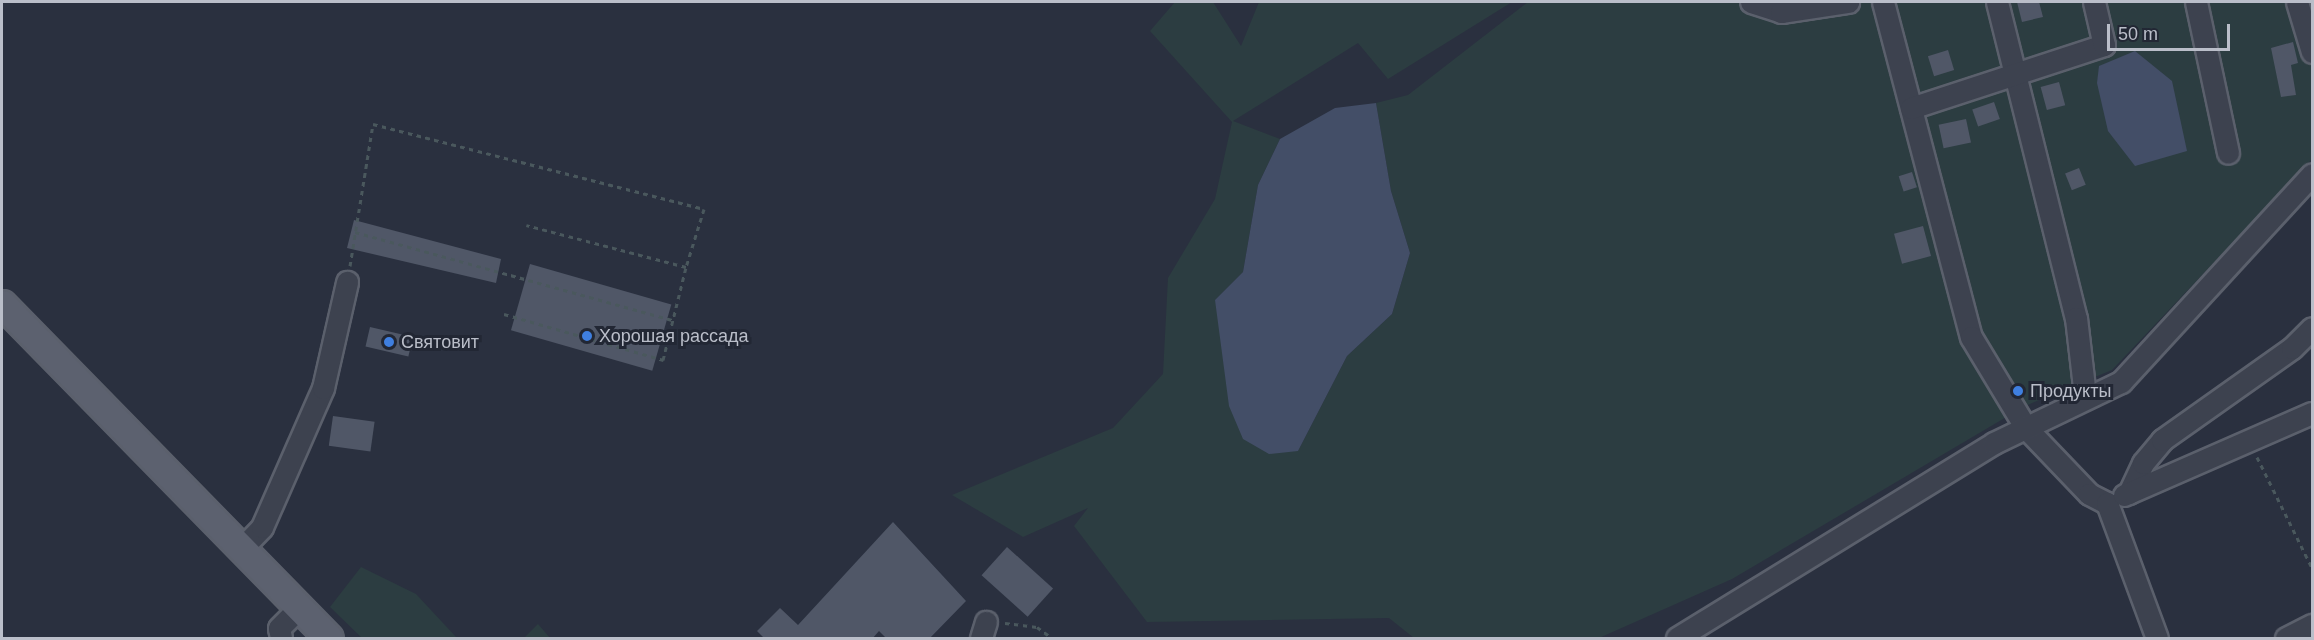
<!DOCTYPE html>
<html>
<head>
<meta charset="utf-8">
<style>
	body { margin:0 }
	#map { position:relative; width:2314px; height:640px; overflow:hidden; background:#2a303f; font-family:Helvetica,sans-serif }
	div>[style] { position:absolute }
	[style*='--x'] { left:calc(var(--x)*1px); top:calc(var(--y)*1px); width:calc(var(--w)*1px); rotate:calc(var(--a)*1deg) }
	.green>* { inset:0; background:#2c3d41 }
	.water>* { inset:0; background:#434e67 }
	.building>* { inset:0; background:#505767; transform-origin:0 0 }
	.path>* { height:3px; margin-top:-1.5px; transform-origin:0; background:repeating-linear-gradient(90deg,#4a585d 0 4.5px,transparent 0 9px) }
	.roads { filter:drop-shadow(2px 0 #5b606c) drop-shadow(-2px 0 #5b606c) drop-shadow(0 2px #5b606c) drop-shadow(0 -2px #5b606c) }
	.minor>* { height:21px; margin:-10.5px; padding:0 10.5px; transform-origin:10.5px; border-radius:10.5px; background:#3d424f }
	.major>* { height:27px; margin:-13.5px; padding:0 13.5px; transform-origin:13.5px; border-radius:13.5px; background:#5c616f }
	.dots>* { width:16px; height:16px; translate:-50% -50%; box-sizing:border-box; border:3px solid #222734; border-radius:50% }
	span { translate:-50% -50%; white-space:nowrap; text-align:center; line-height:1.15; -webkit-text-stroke:6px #222734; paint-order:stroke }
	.poi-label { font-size:18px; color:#babec9 }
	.left { translate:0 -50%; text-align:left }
	.frame { position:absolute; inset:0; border:3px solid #babec9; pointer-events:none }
	.scale { position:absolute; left:2107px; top:24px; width:123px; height:27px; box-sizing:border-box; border:3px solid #babec9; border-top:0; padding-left:8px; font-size:18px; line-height:21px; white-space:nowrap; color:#babec9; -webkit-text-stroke:4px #222734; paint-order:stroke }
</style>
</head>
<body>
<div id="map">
	<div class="green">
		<div style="clip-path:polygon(1175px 2px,1213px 2px,1241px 46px,1259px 2px,1512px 2px,1388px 79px,1358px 43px,1233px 121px,1280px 139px,1258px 185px,1243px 272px,1215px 300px,1298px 451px,1347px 356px,1392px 314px,1410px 253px,1391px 191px,1376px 103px,1408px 95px,1528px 2px,2312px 2px,2312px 159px,2112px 370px,2025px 406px,1732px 579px,1599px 638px,1414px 638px,1389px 618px,1147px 622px,1074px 526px,1088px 508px,1023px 537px,952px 495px,1113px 428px,1163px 374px,1168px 278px,1215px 199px,1232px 122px,1150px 31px)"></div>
		<div style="clip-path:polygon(361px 567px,416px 594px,457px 638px,362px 638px,330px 607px)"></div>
		<div style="clip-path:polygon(538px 624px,550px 638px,524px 638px)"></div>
	</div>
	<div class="water">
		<div style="clip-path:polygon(2135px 51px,2172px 81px,2187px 151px,2135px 166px,2108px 131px,2097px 83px,2099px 66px)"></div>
		<div style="clip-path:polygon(1376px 103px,1391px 191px,1410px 253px,1392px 314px,1347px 356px,1298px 451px,1269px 454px,1243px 439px,1229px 406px,1215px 300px,1243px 272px,1258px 185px,1280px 139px,1335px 108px)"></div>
	</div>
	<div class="building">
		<div style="clip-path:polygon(2017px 2px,2039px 2px,2043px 17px,2022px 22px)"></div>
		<div style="clip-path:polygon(2293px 42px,2298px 63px,2291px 65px,2296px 95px,2281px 97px,2271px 48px)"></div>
		<div style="left:1948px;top:50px;width:21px;height:21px;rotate:73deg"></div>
		<div style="left:2059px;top:82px;width:24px;height:19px;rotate:75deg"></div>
		<div style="left:1994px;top:102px;width:18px;height:23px;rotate:71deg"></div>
		<div style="left:1966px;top:119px;width:24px;height:28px;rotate:78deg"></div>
		<div style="left:2079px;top:168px;width:18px;height:15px;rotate:68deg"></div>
		<div style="left:1912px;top:172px;width:16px;height:14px;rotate:72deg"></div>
		<div style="clip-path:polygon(354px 220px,501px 259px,496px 283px,347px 248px)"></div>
		<div style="left:1923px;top:226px;width:31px;height:30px;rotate:75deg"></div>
		<div style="left:530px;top:264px;width:147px;height:69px;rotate:16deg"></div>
		<div style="left:370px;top:327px;width:44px;height:20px;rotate:13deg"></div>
		<div style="left:333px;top:416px;width:42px;height:30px;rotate:8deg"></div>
		<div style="clip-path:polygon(893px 522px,966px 601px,929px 639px,887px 639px,879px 631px,872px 639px,765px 639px,757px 631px,780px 608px,798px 625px)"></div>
		<div style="left:1007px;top:547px;width:62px;height:38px;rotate:42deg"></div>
	</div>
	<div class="path">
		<div style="--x:355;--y:232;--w:330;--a:15.5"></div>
		<div style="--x:350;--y:266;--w:144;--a:-80.8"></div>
		<div style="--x:373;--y:124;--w:342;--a:14.4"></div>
		<div style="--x:704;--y:209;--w:61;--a:107.2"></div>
		<div style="--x:504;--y:314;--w:166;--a:16.1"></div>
		<div style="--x:663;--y:360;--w:96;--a:-76.1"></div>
		<div style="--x:686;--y:267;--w:165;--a:-165.3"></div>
		<div style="--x:2257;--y:457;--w:124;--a:63.6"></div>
		<div style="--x:1005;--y:623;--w:32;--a:7"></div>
		<div style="--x:1037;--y:627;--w:19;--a:36"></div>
	</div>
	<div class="roads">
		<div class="minor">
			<div style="--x:1751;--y:2;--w:32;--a:18"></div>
			<div style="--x:1781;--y:12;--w:68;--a:-8.5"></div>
			<div style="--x:1883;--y:2;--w:346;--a:75.3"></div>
			<div style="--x:1971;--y:337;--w:106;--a:58.9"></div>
			<div style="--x:2026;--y:428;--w:91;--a:46.3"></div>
			<div style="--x:2089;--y:494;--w:20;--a:27"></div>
			<div style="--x:2107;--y:503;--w:144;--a:69.7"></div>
			<div style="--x:1997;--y:2;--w:326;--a:76"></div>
			<div style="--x:2076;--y:318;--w:79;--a:83.4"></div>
			<div style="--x:2196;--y:2;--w:154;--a:78"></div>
			<div style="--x:2297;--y:2;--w:52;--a:73.3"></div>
			<div style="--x:1911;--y:108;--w:203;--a:-18.1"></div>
			<div style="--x:2104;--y:45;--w:44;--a:-103.1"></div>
			<div style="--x:2129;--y:493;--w:33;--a:-65"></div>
			<div style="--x:2143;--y:463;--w:30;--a:-50"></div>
			<div style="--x:2162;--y:440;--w:159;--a:-35.3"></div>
			<div style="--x:2292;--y:348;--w:28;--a:-45"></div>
			<div style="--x:2124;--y:495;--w:205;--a:-23.6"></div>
			<div style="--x:241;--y:549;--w:30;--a:-46"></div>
			<div style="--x:262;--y:527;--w:152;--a:-66.3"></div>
			<div style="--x:323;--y:388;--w:109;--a:-77.2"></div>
			<div style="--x:281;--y:638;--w:10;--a:-101"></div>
			<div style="--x:279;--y:628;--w:28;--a:-45"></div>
			<div style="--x:981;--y:638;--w:17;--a:-73"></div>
			<div style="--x:1677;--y:638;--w:372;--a:-31.6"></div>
			<div style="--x:1994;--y:443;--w:141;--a:-25.7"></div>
			<div style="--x:2121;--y:382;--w:282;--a:-47.4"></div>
			<div style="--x:2286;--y:638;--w:29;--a:-27"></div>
		</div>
		<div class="major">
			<div style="--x:2;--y:304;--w:467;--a:45.6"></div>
		</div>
	</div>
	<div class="dots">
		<div style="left:587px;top:336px;background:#3f7fe0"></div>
		<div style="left:389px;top:342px;background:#3f7fe0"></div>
		<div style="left:2018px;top:391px;background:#3f7fe0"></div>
	</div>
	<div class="poi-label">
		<span class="left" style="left:599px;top:336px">Хорошая рассада</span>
		<span class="left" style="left:401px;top:342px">Святовит</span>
		<span class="left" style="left:2030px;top:391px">Продукты</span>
	</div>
	<div class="frame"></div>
	<div class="scale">50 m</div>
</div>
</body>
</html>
